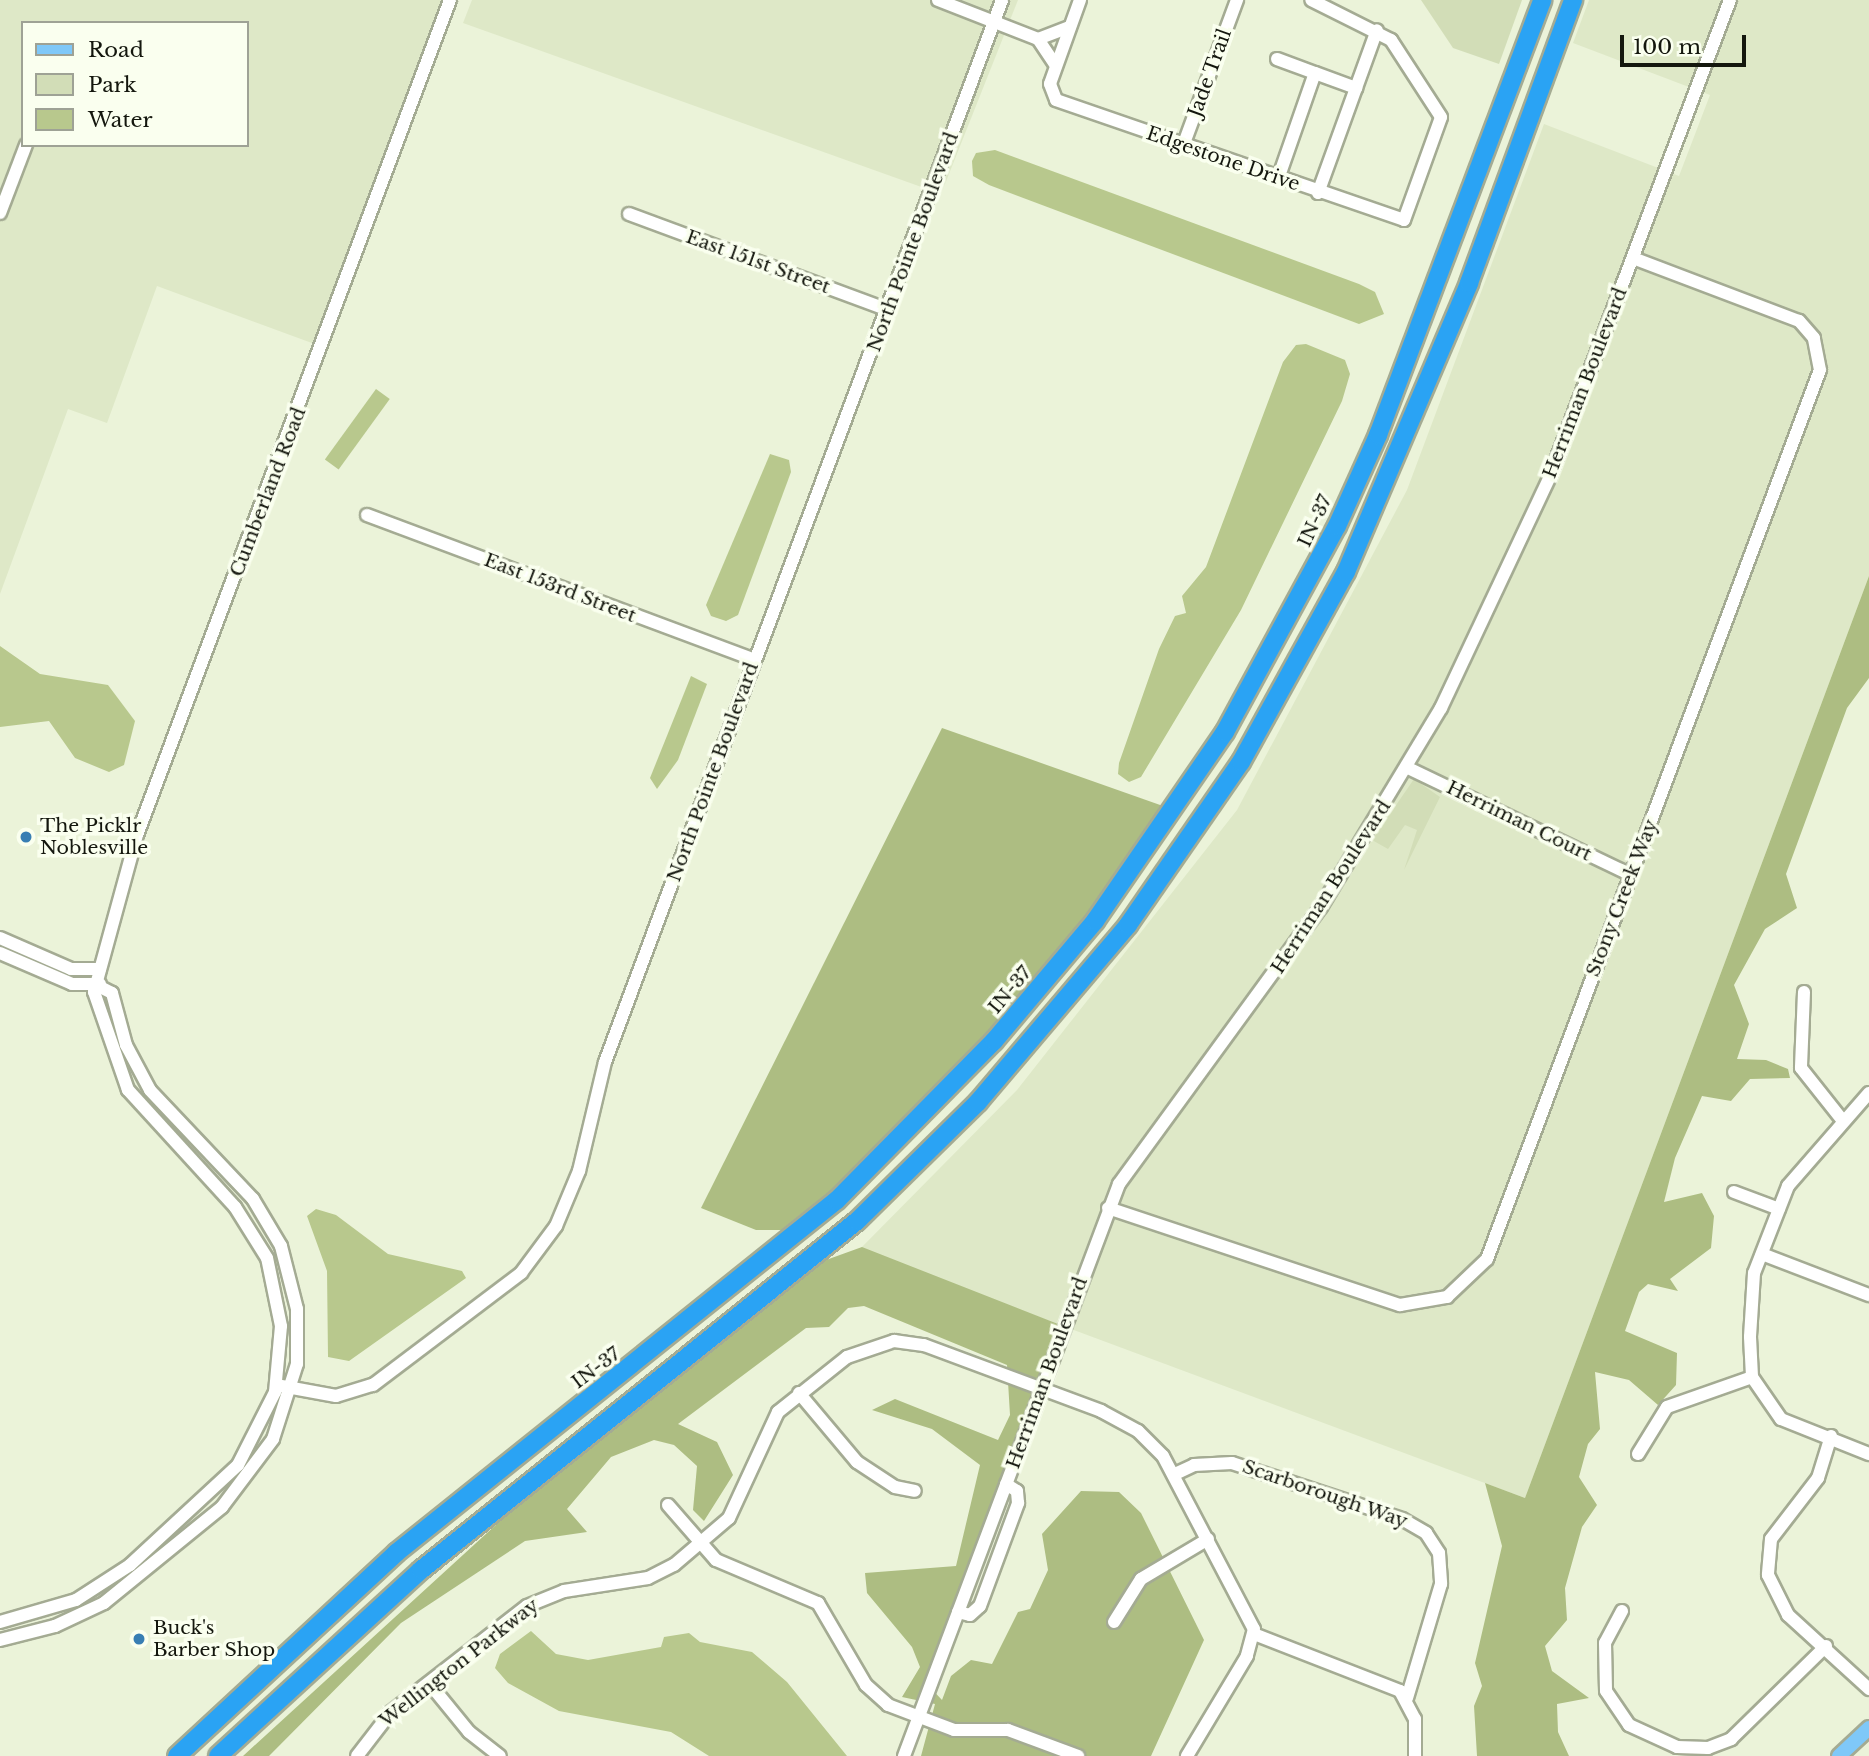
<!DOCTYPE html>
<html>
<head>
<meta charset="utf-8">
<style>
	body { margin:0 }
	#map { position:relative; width:1869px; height:1756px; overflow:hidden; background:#ebf3d9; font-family:"Libre Baskerville",serif }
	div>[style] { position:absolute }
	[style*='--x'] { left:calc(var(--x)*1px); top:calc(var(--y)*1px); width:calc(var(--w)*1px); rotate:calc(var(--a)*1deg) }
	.built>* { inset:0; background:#dee8c7 }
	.green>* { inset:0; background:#d2ddb7 }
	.forest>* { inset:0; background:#adbd82 }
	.water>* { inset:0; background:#b8c88d; transform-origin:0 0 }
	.roads { filter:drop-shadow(2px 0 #a4ab93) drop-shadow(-2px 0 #a4ab93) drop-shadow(0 2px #a4ab93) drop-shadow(0 -2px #a4ab93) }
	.minor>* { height:12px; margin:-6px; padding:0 6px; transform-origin:6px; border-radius:6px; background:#fff }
	.major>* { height:14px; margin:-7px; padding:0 7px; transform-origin:7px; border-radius:7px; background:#7fc8f8 }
	.highway>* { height:18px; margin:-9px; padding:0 9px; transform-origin:9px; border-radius:9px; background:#2aa3f4 }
	.dots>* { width:19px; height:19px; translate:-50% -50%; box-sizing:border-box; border:4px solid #faffef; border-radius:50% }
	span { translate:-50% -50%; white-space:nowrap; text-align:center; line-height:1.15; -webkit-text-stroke:7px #faffef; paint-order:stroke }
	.street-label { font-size:19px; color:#14170e }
	.poi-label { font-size:19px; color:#14170e }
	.left { translate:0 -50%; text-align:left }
	.legend { position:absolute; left:21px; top:21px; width:228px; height:126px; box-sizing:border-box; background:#faffef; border:2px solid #9ea295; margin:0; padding:9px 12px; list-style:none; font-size:21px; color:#14170e }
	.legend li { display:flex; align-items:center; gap:14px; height:35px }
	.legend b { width:35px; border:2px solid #9ea295 }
	.scale { position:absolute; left:1620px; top:35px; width:126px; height:32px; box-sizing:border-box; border:4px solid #14170e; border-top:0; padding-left:9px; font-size:21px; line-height:24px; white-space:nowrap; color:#14170e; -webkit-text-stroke:5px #faffef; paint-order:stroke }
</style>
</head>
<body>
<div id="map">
	<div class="built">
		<div style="clip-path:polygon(evenodd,0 0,444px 0,320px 346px,157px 286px,107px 423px,68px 409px,0 594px,0 0,23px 23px,247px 23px,247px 145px,23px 145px,23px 23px)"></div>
		<div style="clip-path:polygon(472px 0,1018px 0,941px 194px,463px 23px)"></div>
		<div style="clip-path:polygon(1589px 0,1869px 0,1869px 576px,1525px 1498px,859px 1250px,1017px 1090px,1237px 810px,1407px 490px,1544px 124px,1679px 176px,1710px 95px,1573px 43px)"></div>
	</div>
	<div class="green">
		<div style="clip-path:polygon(1421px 0,1522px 0,1499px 64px,1453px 48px)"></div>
		<div style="clip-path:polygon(1414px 779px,1440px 797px,1404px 870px,1417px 830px,1405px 825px,1388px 849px,1372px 840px)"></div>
	</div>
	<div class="forest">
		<div style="clip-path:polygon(1869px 576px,1869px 678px,1847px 708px,1786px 874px,1797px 908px,1765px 929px,1734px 985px,1749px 1024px,1737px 1059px,1766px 1060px,1788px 1069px,1790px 1078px,1750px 1079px,1731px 1101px,1702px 1096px,1675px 1158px,1664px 1202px,1702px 1193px,1714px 1216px,1711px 1248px,1670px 1279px,1678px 1291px,1648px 1284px,1639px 1292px,1625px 1331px,1677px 1353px,1676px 1385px,1658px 1405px,1629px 1380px,1595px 1372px,1600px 1429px,1588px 1444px,1579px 1477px,1597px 1505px,1582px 1527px,1565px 1588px,1567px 1620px,1545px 1646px,1552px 1671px,1589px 1698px,1557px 1704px,1558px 1732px,1569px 1756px,1477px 1756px,1474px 1706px,1482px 1686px,1475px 1663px,1502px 1546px,1485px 1483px,1525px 1498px)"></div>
		<div style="clip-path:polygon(942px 728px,1163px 806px,1153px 841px,983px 1053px,803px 1230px,756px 1230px,701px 1208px)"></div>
		<div style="clip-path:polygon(862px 1247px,1058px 1324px,926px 1683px,942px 1700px,951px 1676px,971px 1660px,992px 1664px,1018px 1612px,1030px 1609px,1048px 1570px,1042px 1534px,1081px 1491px,1119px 1492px,1141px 1513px,1204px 1640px,1151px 1756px,921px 1756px,935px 1704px,902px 1697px,920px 1667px,912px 1647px,867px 1593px,865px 1573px,956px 1566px,980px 1465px,932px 1429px,872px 1410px,895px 1399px,998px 1440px,1010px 1415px,1007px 1365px,864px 1306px,848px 1308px,829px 1327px,806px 1328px,678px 1424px,717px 1442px,733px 1475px,704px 1521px,693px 1510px,697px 1466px,674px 1445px,654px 1440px,611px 1457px,567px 1509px,587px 1532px,525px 1541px,401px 1623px,269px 1756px,243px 1756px,522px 1501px,826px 1260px)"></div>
	</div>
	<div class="water">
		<div style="clip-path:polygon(995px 150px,1359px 284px,1375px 292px,1384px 314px,1359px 324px,989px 185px,973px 176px,972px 161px,976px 153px)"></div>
		<div style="clip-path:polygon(1306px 344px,1345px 360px,1350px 374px,1342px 401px,1241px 610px,1141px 777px,1129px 782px,1118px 774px,1119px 763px,1159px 649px,1175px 616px,1186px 613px,1182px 596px,1206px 567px,1283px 362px,1296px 345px)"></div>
		<div style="left:376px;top:389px;width:17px;height:87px;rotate:36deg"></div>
		<div style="clip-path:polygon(770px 454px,789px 460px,791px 472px,738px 615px,726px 621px,711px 616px,706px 605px)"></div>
		<div style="clip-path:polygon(0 646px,40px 674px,108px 685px,135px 721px,124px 765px,109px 772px,75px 758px,49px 721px,0 727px)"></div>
		<div style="clip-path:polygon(691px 676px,707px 684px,678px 760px,657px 789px,650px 778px)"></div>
		<div style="clip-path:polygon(316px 1209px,336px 1215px,388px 1254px,462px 1271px,466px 1278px,349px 1361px,328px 1357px,327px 1271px,307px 1216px)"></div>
		<div style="clip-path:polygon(531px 1631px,556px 1654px,588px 1660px,661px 1647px,664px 1637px,689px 1633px,700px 1642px,752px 1652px,787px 1682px,847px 1756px,709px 1756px,671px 1732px,559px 1711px,508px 1683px,495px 1668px,500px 1654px)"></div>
	</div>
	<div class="roads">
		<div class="minor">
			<div style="--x:938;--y:0;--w:107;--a:21.3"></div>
			<div style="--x:1038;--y:39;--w:32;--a:56"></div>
			<div style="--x:1080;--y:0;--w:89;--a:109.7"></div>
			<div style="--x:1050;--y:84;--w:17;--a:69"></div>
			<div style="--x:1056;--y:100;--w:368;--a:19"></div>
			<div style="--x:1404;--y:220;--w:109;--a:-70.2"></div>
			<div style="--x:1441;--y:117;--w:92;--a:-123"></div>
			<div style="--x:1391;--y:40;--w:89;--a:-153.4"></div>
			<div style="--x:1038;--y:39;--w:34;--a:-21"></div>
			<div style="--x:1277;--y:59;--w:40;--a:20.2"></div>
			<div style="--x:1183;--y:146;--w:156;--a:-69.7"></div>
			<div style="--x:1278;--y:179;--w:112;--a:-70.8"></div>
			<div style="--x:1315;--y:73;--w:44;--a:20.1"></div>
			<div style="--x:1318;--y:193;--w:173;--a:-70.1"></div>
			<div style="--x:0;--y:213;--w:73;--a:-69.1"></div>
			<div style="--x:629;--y:214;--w:276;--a:20.3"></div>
			<div style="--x:367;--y:515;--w:413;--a:20.5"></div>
			<div style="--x:1408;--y:768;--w:247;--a:25.6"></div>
			<div style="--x:0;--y:938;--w:77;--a:23.6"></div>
			<div style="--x:71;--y:969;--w:29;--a:0"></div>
			<div style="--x:0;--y:953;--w:78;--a:23.3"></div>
			<div style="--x:72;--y:984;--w:28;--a:0"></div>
			<div style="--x:1804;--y:992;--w:76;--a:92.3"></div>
			<div style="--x:1801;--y:1068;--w:68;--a:51.6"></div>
			<div style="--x:1869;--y:1093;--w:123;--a:131.1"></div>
			<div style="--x:1788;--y:1186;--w:93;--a:111.3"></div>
			<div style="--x:1754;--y:1273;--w:64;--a:93.6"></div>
			<div style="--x:1750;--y:1337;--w:40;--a:87.1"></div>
			<div style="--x:1752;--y:1377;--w:51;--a:55.4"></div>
			<div style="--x:1781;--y:1419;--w:95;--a:21.7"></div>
			<div style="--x:1734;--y:1192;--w:48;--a:20.7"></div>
			<div style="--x:1108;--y:1208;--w:308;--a:18.4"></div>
			<div style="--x:1400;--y:1305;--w:48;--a:-9.7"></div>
			<div style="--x:1447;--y:1297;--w:55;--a:-43.5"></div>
			<div style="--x:1487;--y:1259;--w:949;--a:-69.47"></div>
			<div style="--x:1820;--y:370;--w:33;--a:-101"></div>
			<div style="--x:1814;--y:338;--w:23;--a:-131"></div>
			<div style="--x:1799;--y:321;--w:178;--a:-159.2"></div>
			<div style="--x:1762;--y:1254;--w:115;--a:21"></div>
			<div style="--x:276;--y:1385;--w:61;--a:10.4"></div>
			<div style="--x:336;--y:1396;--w:39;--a:-17"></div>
			<div style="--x:373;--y:1385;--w:186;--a:-37.1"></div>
			<div style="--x:521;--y:1273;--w:59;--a:-53.3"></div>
			<div style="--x:556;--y:1226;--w:60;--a:-67.3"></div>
			<div style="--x:579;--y:1171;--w:112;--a:-76.6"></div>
			<div style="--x:605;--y:1062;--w:1134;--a:-69.5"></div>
			<div style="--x:799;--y:1393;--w:90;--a:50"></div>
			<div style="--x:857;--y:1462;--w:45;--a:33.3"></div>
			<div style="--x:895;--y:1487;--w:20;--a:11"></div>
			<div style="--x:1831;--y:1436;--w:44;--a:107.2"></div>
			<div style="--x:1818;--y:1478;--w:77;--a:127.6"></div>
			<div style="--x:1771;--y:1539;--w:36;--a:95"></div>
			<div style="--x:1768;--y:1575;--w:45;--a:63.4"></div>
			<div style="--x:1788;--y:1615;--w:110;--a:42.4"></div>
			<div style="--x:1638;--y:1454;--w:55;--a:-58.3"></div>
			<div style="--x:1667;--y:1407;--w:90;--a:-19.4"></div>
			<div style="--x:1175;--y:1474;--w:21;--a:-25"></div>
			<div style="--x:1194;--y:1465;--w:38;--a:-3"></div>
			<div style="--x:1232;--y:1463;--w:179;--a:18.2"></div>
			<div style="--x:1402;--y:1519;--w:28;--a:30"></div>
			<div style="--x:1426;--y:1533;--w:24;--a:57"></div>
			<div style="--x:1439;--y:1553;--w:31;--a:86"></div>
			<div style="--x:1441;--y:1584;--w:119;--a:106.6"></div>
			<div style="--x:668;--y:1505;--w:73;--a:48.9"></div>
			<div style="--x:716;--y:1560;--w:111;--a:22.9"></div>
			<div style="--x:818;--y:1603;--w:95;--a:59.7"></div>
			<div style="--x:866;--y:1685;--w:30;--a:42"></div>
			<div style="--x:888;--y:1705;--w:71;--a:20.7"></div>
			<div style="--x:954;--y:1730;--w:54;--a:0"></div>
			<div style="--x:1008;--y:1730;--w:75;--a:20.4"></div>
			<div style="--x:1622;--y:1611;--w:36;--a:118"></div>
			<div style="--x:1605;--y:1643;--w:48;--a:88.8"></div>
			<div style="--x:1606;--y:1691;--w:41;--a:55.9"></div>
			<div style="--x:1629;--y:1725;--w:53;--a:24.6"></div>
			<div style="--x:1677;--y:1747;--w:31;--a:2"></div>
			<div style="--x:1708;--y:1748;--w:25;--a:-21"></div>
			<div style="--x:1731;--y:1739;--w:133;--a:-44.4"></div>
			<div style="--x:958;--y:1612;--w:12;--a:14"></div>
			<div style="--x:970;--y:1615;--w:13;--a:-42"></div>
			<div style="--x:980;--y:1606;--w:110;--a:-69.7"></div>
			<div style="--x:1018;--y:1503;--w:12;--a:-95"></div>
			<div style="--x:1017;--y:1491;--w:13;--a:-148"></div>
			<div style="--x:0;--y:1622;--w:79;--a:-16.1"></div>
			<div style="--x:76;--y:1600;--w:64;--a:-32.9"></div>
			<div style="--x:130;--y:1565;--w:147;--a:-42.8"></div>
			<div style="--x:238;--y:1465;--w:82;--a:-63.1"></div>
			<div style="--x:275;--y:1392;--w:66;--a:-84.8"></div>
			<div style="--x:281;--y:1326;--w:69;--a:-101.6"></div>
			<div style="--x:267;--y:1258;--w:60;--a:-122.1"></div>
			<div style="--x:235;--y:1207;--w:159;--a:-132.4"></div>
			<div style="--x:128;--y:1090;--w:104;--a:-109.1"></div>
			<div style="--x:94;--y:992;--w:163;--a:-74.7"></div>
			<div style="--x:137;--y:835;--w:892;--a:-69.45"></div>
			<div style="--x:1114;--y:1622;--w:51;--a:-57.9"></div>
			<div style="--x:1141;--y:1579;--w:78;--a:-30.8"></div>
			<div style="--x:1254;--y:1634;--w:157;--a:21.3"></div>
			<div style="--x:1400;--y:1691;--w:32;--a:62"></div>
			<div style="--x:1415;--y:1719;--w:37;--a:90"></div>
			<div style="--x:0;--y:1640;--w:57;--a:-14.3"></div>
			<div style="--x:55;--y:1626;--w:54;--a:-25.1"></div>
			<div style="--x:104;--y:1603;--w:152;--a:-39.1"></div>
			<div style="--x:222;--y:1507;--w:85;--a:-53.1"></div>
			<div style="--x:273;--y:1439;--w:79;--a:-72.3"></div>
			<div style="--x:297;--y:1364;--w:55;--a:-90"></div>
			<div style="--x:297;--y:1309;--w:65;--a:-104.3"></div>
			<div style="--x:281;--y:1246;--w:55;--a:-120.8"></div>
			<div style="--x:253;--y:1199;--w:150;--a:-133.4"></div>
			<div style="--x:150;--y:1090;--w:51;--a:-118.1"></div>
			<div style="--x:126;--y:1045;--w:54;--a:-105.1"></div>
			<div style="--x:112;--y:993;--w:13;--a:-153"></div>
			<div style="--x:429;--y:1683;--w:63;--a:50.8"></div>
			<div style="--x:469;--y:1732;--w:39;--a:38"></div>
			<div style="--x:357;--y:1756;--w:56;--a:-52.3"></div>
			<div style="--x:391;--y:1712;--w:172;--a:-37.9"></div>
			<div style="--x:527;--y:1606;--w:40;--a:-22"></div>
			<div style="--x:564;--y:1591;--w:85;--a:-8.8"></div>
			<div style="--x:648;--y:1578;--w:29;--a:-27"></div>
			<div style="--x:674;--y:1565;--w:72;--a:-40.5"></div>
			<div style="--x:729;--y:1518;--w:117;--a:-65.2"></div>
			<div style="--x:778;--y:1412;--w:88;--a:-38.6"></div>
			<div style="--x:847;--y:1357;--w:50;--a:-18.8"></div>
			<div style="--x:894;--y:1341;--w:30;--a:8"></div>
			<div style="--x:924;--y:1345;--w:189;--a:20.4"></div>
			<div style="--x:1101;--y:1411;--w:42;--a:28.4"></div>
			<div style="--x:1138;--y:1431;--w:35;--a:45"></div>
			<div style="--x:1163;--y:1456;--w:195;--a:62.3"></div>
			<div style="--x:1254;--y:1629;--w:28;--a:105"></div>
			<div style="--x:1247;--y:1656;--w:117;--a:121"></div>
			<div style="--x:904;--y:1756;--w:611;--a:-69.4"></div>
			<div style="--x:1119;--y:1184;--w:343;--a:-53.9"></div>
			<div style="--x:1321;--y:907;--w:232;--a:-58.9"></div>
			<div style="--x:1441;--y:708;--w:256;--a:-64.8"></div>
			<div style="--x:1550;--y:476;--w:509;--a:-69.29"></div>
		</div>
		<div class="major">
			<div style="--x:1839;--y:1756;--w:41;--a:-43"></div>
		</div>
		<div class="highway">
			<div style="--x:177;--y:1756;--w:299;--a:-42.8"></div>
			<div style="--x:396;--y:1553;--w:565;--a:-38.68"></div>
			<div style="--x:837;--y:1200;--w:223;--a:-45.4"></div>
			<div style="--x:994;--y:1041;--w:157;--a:-49.9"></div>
			<div style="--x:1095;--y:921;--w:229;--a:-55.5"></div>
			<div style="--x:1225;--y:732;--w:234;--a:-61.5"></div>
			<div style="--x:1337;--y:526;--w:100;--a:-65.7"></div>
			<div style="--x:1378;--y:435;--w:465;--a:-69.3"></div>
			<div style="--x:218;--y:1756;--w:275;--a:-42.5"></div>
			<div style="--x:421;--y:1570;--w:558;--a:-38.68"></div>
			<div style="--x:857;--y:1221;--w:170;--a:-44.5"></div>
			<div style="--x:978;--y:1102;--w:232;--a:-49.7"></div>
			<div style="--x:1128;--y:925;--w:198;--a:-55.3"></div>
			<div style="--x:1241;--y:762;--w:217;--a:-61.1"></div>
			<div style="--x:1346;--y:572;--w:314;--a:-66.9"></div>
			<div style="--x:1469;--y:283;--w:302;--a:-69.8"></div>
		</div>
	</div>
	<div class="dots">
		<div style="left:26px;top:837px;background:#387eb3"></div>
		<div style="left:139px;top:1639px;background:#387eb3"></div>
	</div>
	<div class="street-label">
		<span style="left:1210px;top:73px;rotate:-70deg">Jade Trail</span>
		<span style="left:1223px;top:159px;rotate:19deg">Edgestone Drive</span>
		<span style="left:913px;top:242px;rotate:-70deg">North Pointe Boulevard</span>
		<span style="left:758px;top:262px;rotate:20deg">East 151st Street</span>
		<span style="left:1585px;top:383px;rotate:-69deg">Herriman Boulevard</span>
		<span style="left:268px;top:492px;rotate:-69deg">Cumberland Road</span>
		<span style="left:1315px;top:521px;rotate:-65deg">IN-37</span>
		<span style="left:560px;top:588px;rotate:21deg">East 153rd Street</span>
		<span style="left:713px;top:772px;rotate:-70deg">North Pointe Boulevard</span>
		<span style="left:1519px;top:821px;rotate:26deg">Herriman Court</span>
		<span style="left:1331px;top:887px;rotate:-57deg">Herriman Boulevard</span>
		<span style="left:1622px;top:898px;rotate:-69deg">Stony Creek Way</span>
		<span style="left:1010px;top:990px;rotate:-50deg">IN-37</span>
		<span style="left:596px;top:1368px;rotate:-37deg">IN-37</span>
		<span style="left:1047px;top:1373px;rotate:-70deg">Herriman Boulevard</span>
		<span style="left:1325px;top:1494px;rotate:19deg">Scarborough Way</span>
		<span style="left:459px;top:1663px;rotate:-38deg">Wellington Parkway</span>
	</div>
	<div class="poi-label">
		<span class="left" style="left:40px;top:837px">The Picklr<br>Noblesville</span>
		<span class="left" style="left:153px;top:1639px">Buck's<br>Barber Shop</span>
	</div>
	<ul class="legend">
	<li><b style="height:9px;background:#7fc8f8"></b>Road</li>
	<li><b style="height:19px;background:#d2ddb7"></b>Park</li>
	<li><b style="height:19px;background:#b8c88d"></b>Water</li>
	</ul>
	<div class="scale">100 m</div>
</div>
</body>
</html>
